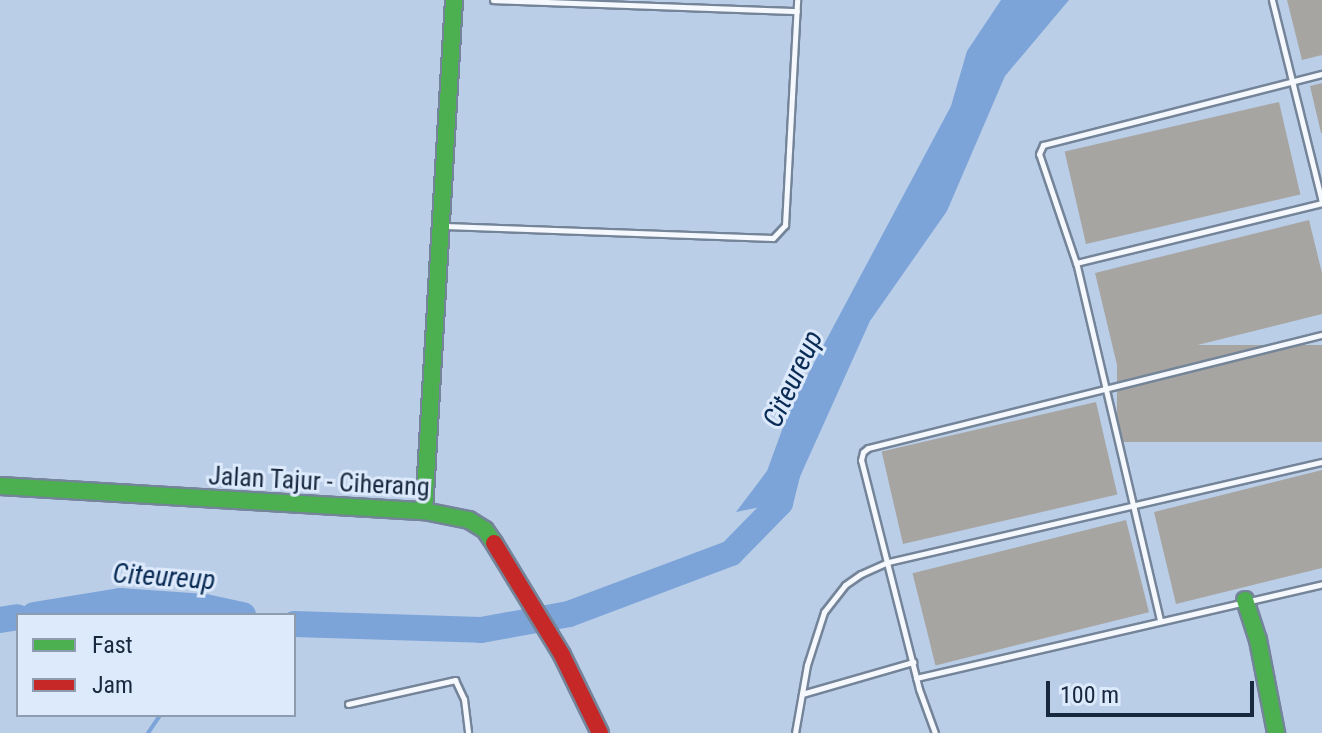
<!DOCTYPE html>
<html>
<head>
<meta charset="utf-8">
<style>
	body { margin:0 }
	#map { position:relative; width:1322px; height:733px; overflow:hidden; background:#bbcee8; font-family:"Roboto Condensed",sans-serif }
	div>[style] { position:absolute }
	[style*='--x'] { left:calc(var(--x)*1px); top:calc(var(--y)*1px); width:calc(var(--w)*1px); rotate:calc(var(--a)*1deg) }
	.water>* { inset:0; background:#7ca4d9 }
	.stream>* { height:4px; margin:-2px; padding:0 2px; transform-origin:2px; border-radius:2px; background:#7ca4d9 }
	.river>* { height:26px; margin:-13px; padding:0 13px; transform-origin:13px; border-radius:13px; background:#7ca4d9 }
	.building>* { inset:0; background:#a6a5a2; transform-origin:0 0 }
	.roads { filter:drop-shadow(2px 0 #748499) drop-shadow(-2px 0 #748499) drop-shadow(0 2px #748499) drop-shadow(0 -2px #748499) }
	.lane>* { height:5px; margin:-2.5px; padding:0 2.5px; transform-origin:2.5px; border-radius:2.5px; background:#f5f8fc }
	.fast>* { height:16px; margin:-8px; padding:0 8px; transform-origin:8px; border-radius:8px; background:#4caf50 }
	.jam>* { height:16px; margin:-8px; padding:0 8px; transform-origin:8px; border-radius:8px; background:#c62828 }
	span { translate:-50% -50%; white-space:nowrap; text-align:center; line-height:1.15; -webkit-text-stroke:6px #ddeafc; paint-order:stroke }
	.street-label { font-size:26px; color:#18283f }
	.water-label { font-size:28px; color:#092b54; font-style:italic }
	.legend { position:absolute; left:16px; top:613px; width:280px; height:104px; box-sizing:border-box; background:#ddeafc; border:2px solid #8e9cb0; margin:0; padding:10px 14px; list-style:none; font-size:24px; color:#18283f }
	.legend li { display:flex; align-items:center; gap:16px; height:40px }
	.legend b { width:40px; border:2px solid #8e9cb0 }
	.scale { position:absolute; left:1046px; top:681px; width:208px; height:36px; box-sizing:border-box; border:4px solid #18283f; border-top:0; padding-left:10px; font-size:24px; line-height:28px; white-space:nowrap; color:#18283f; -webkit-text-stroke:6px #ddeafc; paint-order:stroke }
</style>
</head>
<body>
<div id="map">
	<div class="water">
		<div style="clip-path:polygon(1001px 0,1069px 0,1005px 76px,947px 211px,870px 321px,789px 501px,736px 512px,767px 471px,790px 408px,951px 106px,967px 51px)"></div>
	</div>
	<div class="stream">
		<div style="--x:148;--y:733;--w:22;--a:-56"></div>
	</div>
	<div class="river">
		<div style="--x:34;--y:615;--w:87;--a:-9.2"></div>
		<div style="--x:120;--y:601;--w:85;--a:4"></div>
		<div style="--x:205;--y:607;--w:39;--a:12"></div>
		<div style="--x:0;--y:620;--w:18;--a:-9"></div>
		<div style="--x:294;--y:624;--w:187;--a:1.8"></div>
		<div style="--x:481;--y:630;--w:89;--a:-10.3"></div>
		<div style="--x:569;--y:614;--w:173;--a:-20.6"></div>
		<div style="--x:731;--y:553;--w:70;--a:-45.6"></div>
		<div style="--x:780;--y:503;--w:33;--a:-76"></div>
	</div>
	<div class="building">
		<div style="clip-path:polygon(1287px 0,1322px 0,1322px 55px,1302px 60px)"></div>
		<div style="clip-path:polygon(1322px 83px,1322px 133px,1321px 133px,1310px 86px)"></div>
		<div style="left:1279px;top:102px;width:95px;height:220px;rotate:77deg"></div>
		<div style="clip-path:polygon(1309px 220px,1322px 273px,1322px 314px,1117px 365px,1095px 273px)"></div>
		<div style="left:1322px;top:345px;width:97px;height:205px;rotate:90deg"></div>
		<div style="left:1096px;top:402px;width:95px;height:220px;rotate:77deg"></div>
		<div style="clip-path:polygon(1322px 470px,1322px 568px,1176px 604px,1154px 512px)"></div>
		<div style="left:1126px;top:520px;width:95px;height:220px;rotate:76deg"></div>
	</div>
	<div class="roads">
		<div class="lane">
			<div style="--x:493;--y:0;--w:304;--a:2.1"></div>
			<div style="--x:1272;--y:0;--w:208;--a:76.1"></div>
			<div style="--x:445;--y:226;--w:328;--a:2.1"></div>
			<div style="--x:773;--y:238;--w:18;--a:-47"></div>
			<div style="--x:785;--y:225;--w:225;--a:-86.9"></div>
			<div style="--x:1076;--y:263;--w:115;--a:-108.7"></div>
			<div style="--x:1039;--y:154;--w:10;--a:-66"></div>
			<div style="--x:1043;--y:145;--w:288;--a:-14.3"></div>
			<div style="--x:1160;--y:620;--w:367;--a:-103.2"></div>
			<div style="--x:1076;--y:263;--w:253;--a:-13.7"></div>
			<div style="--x:916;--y:678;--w:417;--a:-13"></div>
			<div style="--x:802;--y:694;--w:116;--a:-16.1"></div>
			<div style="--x:348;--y:704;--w:110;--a:-12.6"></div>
			<div style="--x:455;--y:680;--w:21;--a:65"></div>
			<div style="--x:464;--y:699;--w:34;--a:83"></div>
			<div style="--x:795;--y:733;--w:69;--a:-80"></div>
			<div style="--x:807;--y:665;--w:56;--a:-72.2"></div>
			<div style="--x:824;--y:612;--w:34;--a:-52"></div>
			<div style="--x:845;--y:585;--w:19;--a:-35"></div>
			<div style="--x:861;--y:574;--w:30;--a:-24"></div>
			<div style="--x:888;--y:562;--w:445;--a:-13"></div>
			<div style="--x:935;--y:733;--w:47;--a:-110"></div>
			<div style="--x:919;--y:689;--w:236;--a:-104.2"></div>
			<div style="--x:861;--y:460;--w:8;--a:-76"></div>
			<div style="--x:863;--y:452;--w:6;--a:-39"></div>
			<div style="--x:868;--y:448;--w:468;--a:-14"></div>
		</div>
		<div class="fast">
			<div style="--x:0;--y:486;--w:425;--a:3.4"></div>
			<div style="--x:424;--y:511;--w:46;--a:11.3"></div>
			<div style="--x:469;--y:520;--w:19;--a:32"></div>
			<div style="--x:485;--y:530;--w:16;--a:55"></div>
			<div style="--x:424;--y:511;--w:512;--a:-86.64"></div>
			<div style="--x:1245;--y:600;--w:42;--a:72"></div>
			<div style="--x:1258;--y:640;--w:95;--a:79"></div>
		</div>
		<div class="jam">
			<div style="--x:494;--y:543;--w:131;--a:58.7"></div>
			<div style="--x:562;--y:655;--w:87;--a:64"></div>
		</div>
	</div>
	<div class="street-label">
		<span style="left:319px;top:482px;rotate:3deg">Jalan Tajur - Ciherang</span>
	</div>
	<div class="water-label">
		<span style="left:793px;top:379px;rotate:-65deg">Citeureup</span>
		<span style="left:164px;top:577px;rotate:4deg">Citeureup</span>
	</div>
	<ul class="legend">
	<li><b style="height:10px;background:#4caf50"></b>Fast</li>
	<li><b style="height:10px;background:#c62828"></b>Jam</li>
	</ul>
	<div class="scale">100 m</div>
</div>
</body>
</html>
